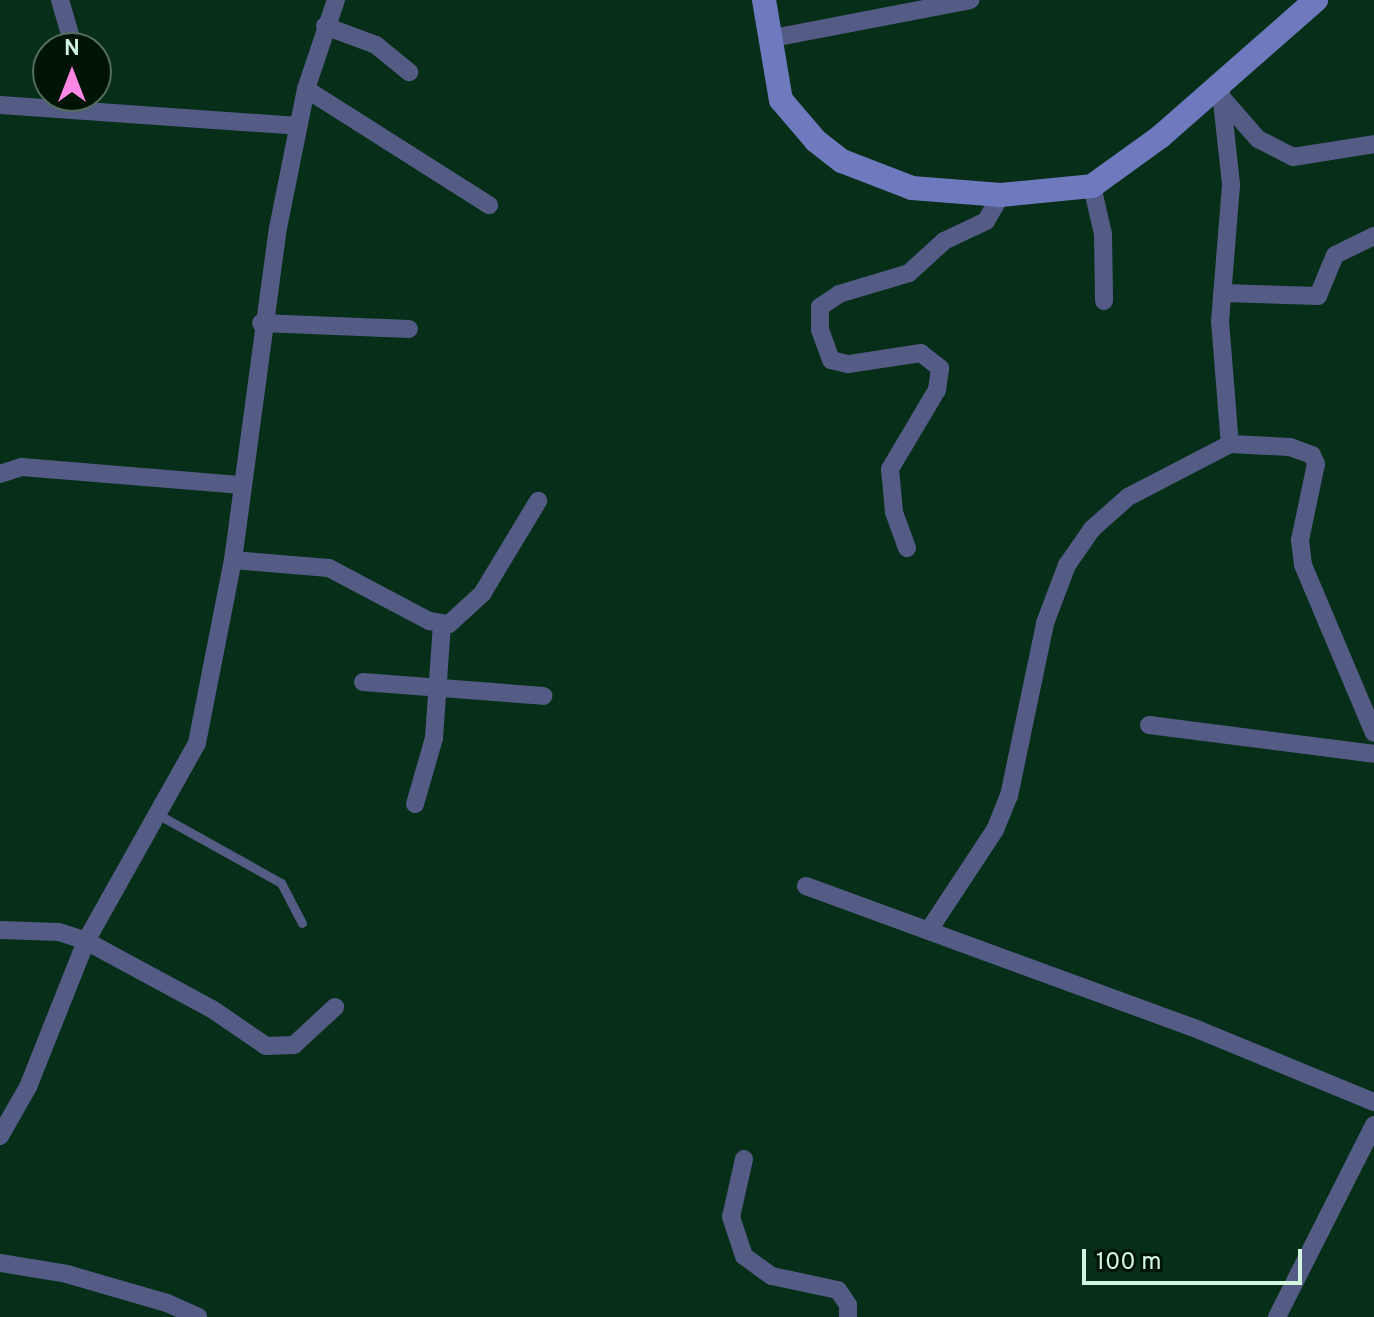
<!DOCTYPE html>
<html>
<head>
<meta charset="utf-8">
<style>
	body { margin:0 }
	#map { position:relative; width:1374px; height:1317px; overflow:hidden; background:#062e19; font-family:Overpass,sans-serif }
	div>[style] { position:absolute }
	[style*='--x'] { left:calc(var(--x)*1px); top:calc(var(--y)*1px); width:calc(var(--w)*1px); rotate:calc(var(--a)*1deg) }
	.lane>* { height:9px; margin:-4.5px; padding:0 4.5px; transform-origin:4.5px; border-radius:4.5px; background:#545c86 }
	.street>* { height:18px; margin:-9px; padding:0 9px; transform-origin:9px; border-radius:9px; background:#545c86 }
	.secondary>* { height:24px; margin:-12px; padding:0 12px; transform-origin:12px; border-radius:12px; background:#6e7abd }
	span { translate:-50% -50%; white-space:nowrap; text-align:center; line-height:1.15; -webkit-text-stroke:6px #001406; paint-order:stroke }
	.north { position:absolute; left:32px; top:32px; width:80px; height:80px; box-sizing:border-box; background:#001406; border:2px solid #546e5c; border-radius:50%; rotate:0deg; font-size:22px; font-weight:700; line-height:32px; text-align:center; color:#d3f6de }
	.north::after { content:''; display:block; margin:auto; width:28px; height:36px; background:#fc86e3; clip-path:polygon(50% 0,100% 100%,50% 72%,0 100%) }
	.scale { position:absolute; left:1082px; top:1249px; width:220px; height:36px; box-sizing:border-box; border:4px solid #d3f6de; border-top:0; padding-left:10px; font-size:24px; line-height:28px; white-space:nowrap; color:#d3f6de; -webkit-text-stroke:6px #001406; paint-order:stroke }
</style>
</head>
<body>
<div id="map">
	<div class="lane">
		<div style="--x:159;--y:815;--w:140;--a:29.1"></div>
		<div style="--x:281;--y:883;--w:45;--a:62.3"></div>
	</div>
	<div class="street">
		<div style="--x:60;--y:0;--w:50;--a:73.7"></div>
		<div style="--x:325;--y:26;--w:54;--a:20.4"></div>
		<div style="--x:376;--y:45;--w:43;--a:39.3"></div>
		<div style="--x:768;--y:39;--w:206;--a:-10.9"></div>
		<div style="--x:1220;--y:83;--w:103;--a:83.8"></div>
		<div style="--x:1231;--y:185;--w:136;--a:94.6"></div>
		<div style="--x:1220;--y:321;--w:123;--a:85.4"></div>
		<div style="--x:1230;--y:444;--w:60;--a:2.9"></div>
		<div style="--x:1290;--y:447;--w:23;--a:20"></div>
		<div style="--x:1312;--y:455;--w:10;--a:66"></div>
		<div style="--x:1316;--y:464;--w:78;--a:101.9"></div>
		<div style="--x:1300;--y:540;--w:25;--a:83"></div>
		<div style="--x:1303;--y:565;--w:182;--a:67.1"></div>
		<div style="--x:306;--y:89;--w:217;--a:32.4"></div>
		<div style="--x:1222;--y:98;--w:55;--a:48.7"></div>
		<div style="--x:1258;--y:139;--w:39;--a:27"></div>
		<div style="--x:1293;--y:157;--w:82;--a:-9.1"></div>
		<div style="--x:0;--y:105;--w:299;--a:4"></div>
		<div style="--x:1092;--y:186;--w:49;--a:77.1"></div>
		<div style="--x:1103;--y:234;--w:67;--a:89.1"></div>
		<div style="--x:1222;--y:293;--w:96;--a:1.8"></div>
		<div style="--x:1318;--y:296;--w:44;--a:-67.5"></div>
		<div style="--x:1335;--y:255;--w:43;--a:-26"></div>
		<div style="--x:261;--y:323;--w:148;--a:2.3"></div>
		<div style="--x:0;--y:474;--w:23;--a:-18"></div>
		<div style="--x:22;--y:467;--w:221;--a:4.7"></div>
		<div style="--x:907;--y:548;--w:38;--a:-110"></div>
		<div style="--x:894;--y:512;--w:43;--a:-95.3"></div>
		<div style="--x:890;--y:469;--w:92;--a:-59.3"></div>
		<div style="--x:937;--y:390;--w:22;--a:-82"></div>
		<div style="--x:940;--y:368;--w:24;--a:-142"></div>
		<div style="--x:921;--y:353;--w:74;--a:171.4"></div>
		<div style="--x:848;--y:364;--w:17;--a:-167"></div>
		<div style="--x:831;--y:360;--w:32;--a:-110"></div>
		<div style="--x:820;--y:330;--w:23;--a:-90"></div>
		<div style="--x:820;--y:307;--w:23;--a:-34"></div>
		<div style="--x:839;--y:294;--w:73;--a:-16.7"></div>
		<div style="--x:909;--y:273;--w:47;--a:-42.4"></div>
		<div style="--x:944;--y:241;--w:47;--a:-25.5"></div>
		<div style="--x:986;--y:221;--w:30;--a:-60"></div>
		<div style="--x:233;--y:560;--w:96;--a:4.8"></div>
		<div style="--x:329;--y:568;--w:113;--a:27.9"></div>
		<div style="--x:429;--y:621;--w:20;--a:9"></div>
		<div style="--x:449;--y:624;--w:45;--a:-42.3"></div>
		<div style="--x:482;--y:594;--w:109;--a:-58.9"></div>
		<div style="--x:363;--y:682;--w:181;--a:4.4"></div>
		<div style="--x:1149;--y:725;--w:227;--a:7.3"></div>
		<div style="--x:415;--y:804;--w:69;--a:-73.9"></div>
		<div style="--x:434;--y:738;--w:113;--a:-86"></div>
		<div style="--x:806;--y:886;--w:419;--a:20.1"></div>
		<div style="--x:1199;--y:1030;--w:189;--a:22.4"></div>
		<div style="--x:0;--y:930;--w:59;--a:1.9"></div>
		<div style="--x:59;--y:932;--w:28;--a:18"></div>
		<div style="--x:86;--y:941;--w:143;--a:28.4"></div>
		<div style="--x:212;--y:1009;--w:65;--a:34.4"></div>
		<div style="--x:266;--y:1046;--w:28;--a:-2"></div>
		<div style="--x:294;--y:1045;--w:56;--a:-42.8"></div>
		<div style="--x:929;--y:930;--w:120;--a:-56.6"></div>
		<div style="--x:995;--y:830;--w:37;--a:-68"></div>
		<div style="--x:1009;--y:796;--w:177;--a:-78.2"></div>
		<div style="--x:1045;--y:623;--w:62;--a:-69.2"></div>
		<div style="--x:1067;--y:565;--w:44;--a:-55.2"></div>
		<div style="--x:1092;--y:529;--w:48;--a:-41.6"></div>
		<div style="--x:1128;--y:497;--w:115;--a:-27.5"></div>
		<div style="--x:0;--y:1136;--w:56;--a:-60.3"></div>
		<div style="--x:28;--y:1087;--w:157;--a:-68.3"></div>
		<div style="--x:86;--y:941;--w:227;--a:-60.7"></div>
		<div style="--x:197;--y:743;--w:187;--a:-78.9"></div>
		<div style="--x:233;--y:560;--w:335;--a:-82.3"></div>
		<div style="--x:278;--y:228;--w:142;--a:-78.6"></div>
		<div style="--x:306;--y:89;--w:94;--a:-71.4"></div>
		<div style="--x:744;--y:1159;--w:59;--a:102.6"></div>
		<div style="--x:731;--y:1217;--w:41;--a:71.6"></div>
		<div style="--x:744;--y:1256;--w:34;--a:36"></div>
		<div style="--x:772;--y:1276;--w:67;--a:12"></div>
		<div style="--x:838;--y:1290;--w:18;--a:56"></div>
		<div style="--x:848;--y:1305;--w:12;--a:90"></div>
		<div style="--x:0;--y:1263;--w:68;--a:9.3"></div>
		<div style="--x:67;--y:1274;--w:104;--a:16.2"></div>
		<div style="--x:167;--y:1303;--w:34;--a:24"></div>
		<div style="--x:1277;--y:1317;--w:215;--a:-63.2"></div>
	</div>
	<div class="secondary">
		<div style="--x:764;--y:0;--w:101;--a:80.4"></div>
		<div style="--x:781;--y:100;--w:54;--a:49.5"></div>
		<div style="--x:816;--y:141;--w:33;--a:38"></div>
		<div style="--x:842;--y:161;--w:75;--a:21.1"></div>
		<div style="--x:912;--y:188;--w:89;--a:4.5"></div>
		<div style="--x:1001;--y:195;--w:91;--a:-5.6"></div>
		<div style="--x:1092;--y:186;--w:84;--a:-35.8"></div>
		<div style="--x:1160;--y:137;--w:208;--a:-41.3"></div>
	</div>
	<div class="north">N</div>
	<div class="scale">100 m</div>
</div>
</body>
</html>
